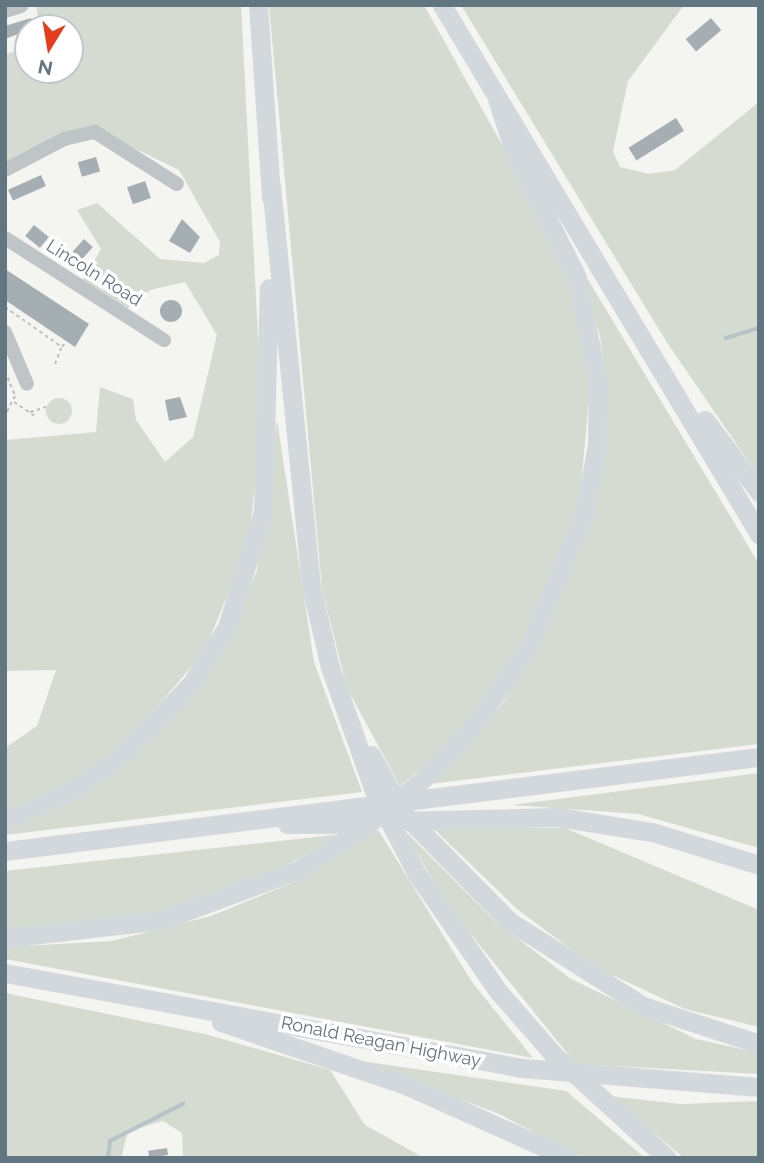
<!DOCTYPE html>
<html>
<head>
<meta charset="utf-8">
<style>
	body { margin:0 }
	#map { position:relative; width:764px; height:1163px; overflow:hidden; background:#f4f4f0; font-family:Raleway,sans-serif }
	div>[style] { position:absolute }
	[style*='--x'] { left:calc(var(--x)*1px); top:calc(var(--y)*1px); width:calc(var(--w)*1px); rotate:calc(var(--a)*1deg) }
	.green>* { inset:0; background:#d5dbd1 }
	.round { border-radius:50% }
	.stream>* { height:3.5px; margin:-1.75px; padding:0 1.75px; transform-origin:1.75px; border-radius:1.75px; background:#b6c4c7 }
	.building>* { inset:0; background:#a5afb3; transform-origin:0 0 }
	.path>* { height:2px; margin-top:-1px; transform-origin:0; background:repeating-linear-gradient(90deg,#bbbdbf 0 3.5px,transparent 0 7px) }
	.minor>* { height:14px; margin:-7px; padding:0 7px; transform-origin:7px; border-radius:7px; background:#bfc4c6 }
	.highway>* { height:19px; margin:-9.5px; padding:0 9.5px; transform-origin:9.5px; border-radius:9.5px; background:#d2d8dc }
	span { translate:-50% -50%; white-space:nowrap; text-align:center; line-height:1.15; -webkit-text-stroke:7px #fff; paint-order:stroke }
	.street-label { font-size:18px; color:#627682 }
	.frame { position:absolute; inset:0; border:7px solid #627682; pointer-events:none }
	.north { position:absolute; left:14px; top:14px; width:70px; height:70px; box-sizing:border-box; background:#fff; border:2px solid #c0c8cd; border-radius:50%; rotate:191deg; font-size:19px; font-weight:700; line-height:28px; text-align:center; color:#627682 }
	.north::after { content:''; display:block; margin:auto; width:24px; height:32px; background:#e63c1e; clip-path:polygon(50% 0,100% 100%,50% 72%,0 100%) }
</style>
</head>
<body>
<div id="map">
	<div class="green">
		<div style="clip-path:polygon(36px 5px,241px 5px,262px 415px,249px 543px,204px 652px,121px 749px,76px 780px,5px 814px,5px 748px,37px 726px,56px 670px,5px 671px,5px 440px,96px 432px,100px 387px,133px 399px,136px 420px,165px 462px,193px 437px,217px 335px,185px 282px,150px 290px,126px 310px,81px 283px,101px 249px,77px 210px,97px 203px,160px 259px,204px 263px,219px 255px,220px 242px,179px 170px,93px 128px,5px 163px,5px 55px,28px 45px,28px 70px,70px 70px,70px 28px,40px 28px)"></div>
		<div style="clip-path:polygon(269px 5px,424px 5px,539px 211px,572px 285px,591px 378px,579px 507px,514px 659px,442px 752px,400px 786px,347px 688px,322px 589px)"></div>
		<div style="clip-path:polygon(461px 5px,684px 5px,628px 81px,613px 151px,620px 167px,649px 174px,675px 170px,759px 102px,759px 477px,666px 341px)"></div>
		<div style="clip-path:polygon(578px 263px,759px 564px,759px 744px,429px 784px,502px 704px,545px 633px,592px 520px,607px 393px,600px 336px)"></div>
		<div class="round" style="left:46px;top:398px;width:26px;height:26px"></div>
		<div style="clip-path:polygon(277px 420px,314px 662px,362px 792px,5px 835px,5px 829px,87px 791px,232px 630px,257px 570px)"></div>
		<div style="clip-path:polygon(759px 773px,759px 848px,638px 814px,512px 805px)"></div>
		<div style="clip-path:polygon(432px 827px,565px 828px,759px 910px,759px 1027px,685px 1009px,593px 966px,517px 909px)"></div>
		<div style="clip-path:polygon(403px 829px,496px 922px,571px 979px,696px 1039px,759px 1053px,759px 1074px,576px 1064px,448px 906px)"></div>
		<div style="clip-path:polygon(370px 831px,379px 831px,472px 982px,533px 1058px,5px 959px,5px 947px,112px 941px,211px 916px,299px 880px)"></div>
		<div style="clip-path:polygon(343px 834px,240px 890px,127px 921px,5px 932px,5px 871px)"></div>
		<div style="clip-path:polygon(5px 993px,205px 1034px,330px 1070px,365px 1125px,424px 1158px,183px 1158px,182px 1133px,163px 1121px,128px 1131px,121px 1158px,5px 1158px)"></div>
		<div style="clip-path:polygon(360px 1061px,566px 1091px,645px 1158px,584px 1158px,499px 1114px)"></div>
		<div style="clip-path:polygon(609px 1096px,681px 1104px,759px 1101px,759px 1158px,684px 1158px)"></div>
	</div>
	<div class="stream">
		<div style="--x:726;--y:338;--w:34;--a:-17"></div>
		<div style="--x:108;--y:1158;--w:17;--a:-83"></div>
		<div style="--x:110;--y:1141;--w:82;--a:-26.9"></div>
	</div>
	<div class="building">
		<div style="clip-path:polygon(31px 18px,34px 28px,5px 39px,5px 26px)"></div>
		<div style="left:711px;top:18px;width:16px;height:33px;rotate:50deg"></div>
		<div style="left:676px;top:118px;width:15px;height:56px;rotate:58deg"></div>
		<div style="left:96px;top:157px;width:15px;height:19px;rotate:74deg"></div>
		<div style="left:41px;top:175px;width:12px;height:36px;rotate:66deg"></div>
		<div style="left:145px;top:181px;width:18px;height:19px;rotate:71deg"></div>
		<div style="clip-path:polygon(182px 219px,200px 237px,190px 253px,169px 241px)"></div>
		<div style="left:34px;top:225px;width:19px;height:14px;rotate:39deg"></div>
		<div style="left:84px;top:239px;width:12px;height:17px;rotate:42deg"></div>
		<div style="clip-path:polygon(5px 269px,89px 324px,75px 347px,5px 300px)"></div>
		<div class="round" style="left:160px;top:300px;width:22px;height:22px"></div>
		<div style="clip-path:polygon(180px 397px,187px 417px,169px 421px,165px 400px)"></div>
		<div style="left:167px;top:1148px;width:7px;height:19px;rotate:82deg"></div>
	</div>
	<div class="path">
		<div style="--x:5;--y:307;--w:70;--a:35.1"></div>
		<div style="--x:62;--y:347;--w:7;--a:-56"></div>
		<div style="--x:55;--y:364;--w:17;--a:-69"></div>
		<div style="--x:5;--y:371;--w:27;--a:68"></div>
		<div style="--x:15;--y:396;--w:22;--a:117"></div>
		<div style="--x:14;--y:402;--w:25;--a:34"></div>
		<div style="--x:30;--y:412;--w:17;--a:-17"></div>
	</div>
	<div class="minor">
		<div style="--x:5;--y:11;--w:17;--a:-17"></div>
		<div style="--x:5;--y:170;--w:67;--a:-27.7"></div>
		<div style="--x:64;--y:139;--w:32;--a:-13"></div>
		<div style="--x:95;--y:132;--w:97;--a:32.4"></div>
		<div style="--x:5;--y:238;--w:189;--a:32.7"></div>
		<div style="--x:5;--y:332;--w:56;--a:67.1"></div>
	</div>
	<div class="highway">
		<div style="--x:258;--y:5;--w:193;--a:86.1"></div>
		<div style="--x:442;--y:5;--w:617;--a:59.07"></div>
		<div style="--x:271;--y:185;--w:403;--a:84.3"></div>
		<div style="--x:311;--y:586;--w:83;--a:76.8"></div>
		<div style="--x:330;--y:667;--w:137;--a:70.4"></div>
		<div style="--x:376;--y:796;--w:88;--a:62.3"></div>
		<div style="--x:417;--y:874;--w:142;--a:55.3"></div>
		<div style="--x:498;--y:991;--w:84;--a:48.9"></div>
		<div style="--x:553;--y:1054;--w:154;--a:42.4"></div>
		<div style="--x:705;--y:420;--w:90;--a:53.1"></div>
		<div style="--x:371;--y:755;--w:68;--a:60.8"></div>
		<div style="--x:404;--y:814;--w:150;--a:45.5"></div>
		<div style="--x:509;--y:921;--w:159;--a:32.4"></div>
		<div style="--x:643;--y:1006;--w:122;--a:18.1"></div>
		<div style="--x:5;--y:821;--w:76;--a:-24.9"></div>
		<div style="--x:74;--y:789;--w:62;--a:-35.2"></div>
		<div style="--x:125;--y:753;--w:95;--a:-46.3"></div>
		<div style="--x:191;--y:684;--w:67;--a:-57.7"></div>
		<div style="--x:227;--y:627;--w:121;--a:-72.6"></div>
		<div style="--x:263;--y:512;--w:224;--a:-88.5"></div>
		<div style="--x:399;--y:821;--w:159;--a:-1.4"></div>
		<div style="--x:558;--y:817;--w:95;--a:9.1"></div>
		<div style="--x:652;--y:832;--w:112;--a:17.1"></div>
		<div style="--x:287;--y:824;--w:82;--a:0"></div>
		<div style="--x:5;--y:851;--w:760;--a:-7.11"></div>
		<div style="--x:5;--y:938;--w:158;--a:-6.5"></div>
		<div style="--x:162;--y:920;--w:144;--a:-20.3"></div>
		<div style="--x:297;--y:870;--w:74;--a:-31.8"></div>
		<div style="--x:360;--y:831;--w:80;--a:-39.4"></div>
		<div style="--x:422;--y:780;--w:76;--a:-46.6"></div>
		<div style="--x:474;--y:725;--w:96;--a:-55.2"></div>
		<div style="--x:529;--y:646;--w:145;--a:-67.3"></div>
		<div style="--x:585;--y:512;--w:69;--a:-80"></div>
		<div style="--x:597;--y:444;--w:61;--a:-89.1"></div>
		<div style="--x:598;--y:383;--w:110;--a:-101.5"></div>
		<div style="--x:576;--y:275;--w:136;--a:-116.8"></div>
		<div style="--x:515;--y:154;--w:58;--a:-108.1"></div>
		<div style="--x:5;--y:973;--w:526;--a:10.41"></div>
		<div style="--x:522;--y:1068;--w:238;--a:4.6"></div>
		<div style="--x:221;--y:1022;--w:198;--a:18.9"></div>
		<div style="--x:408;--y:1086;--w:175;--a:24.2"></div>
	</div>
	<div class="street-label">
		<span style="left:94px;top:273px;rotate:32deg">Lincoln Road</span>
		<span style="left:381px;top:1042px;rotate:11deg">Ronald Reagan Highway</span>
	</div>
	<div class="frame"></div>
	<div class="north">N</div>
</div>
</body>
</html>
